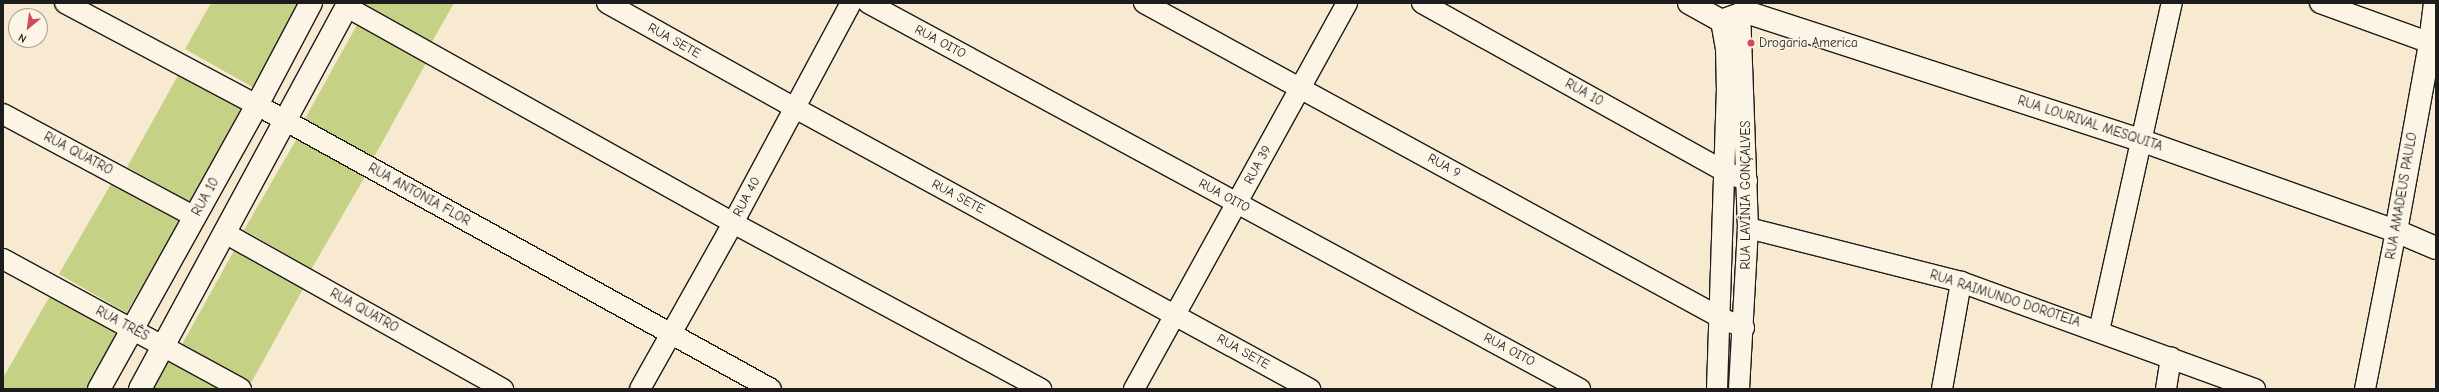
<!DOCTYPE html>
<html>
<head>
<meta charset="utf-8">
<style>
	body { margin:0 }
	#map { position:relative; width:2439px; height:392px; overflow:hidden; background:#f8ead1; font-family:"Comic Neue",sans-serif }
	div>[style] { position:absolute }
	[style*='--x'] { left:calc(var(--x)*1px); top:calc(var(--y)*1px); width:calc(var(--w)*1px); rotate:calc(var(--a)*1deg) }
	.green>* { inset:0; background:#c5d286; transform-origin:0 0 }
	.roads { filter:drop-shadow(1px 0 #1c1c1c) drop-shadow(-1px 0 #1c1c1c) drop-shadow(0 1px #1c1c1c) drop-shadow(0 -1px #1c1c1c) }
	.street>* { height:20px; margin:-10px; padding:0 10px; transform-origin:10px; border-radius:10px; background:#fcf5e5 }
	.secondary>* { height:22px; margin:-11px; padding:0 11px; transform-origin:11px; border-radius:11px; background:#fcf5e5 }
	.dots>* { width:11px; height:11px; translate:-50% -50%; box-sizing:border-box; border:2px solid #fcf5e5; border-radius:50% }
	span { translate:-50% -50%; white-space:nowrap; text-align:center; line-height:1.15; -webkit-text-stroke:3px #fcf5e5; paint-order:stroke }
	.street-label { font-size:13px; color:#1c1c1c }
	.poi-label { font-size:13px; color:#1c1c1c }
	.left { translate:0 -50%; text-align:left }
	.frame { position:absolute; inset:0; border:4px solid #1c1c1c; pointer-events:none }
	.north { position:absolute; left:8px; top:8px; width:40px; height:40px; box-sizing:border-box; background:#fcf5e5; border:1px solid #a29e95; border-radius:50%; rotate:209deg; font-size:11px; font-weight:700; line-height:16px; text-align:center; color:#1c1c1c }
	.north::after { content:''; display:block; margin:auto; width:14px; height:18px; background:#d1495b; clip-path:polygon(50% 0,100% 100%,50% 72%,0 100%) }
</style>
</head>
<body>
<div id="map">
	<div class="green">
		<div style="clip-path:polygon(211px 3px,302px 3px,254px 88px,185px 49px)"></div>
		<div style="clip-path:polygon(363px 3px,454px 3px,432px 42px)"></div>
		<div style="left:358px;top:23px;width:79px;height:112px;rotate:29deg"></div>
		<div style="left:181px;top:70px;width:79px;height:111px;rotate:29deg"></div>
		<div style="left:300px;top:133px;width:78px;height:112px;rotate:30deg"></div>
		<div style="left:115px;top:177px;width:78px;height:112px;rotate:30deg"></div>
		<div style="left:236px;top:247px;width:79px;height:112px;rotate:29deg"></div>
		<div style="clip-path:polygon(51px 294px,120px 332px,88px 389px,3px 389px,3px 378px)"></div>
		<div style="clip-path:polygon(173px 353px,235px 389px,153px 389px)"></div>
	</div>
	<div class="roads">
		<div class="street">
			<div style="--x:65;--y:3;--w:217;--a:28"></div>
			<div style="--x:257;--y:105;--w:587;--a:28.92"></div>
			<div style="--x:607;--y:3;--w:215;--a:29.2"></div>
			<div style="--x:795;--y:108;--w:587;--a:28.62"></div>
			<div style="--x:868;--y:3;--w:810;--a:28.46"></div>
			<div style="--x:1144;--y:3;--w:657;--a:28.63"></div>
			<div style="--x:1721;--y:318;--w:25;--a:23"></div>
			<div style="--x:1422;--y:3;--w:346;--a:29.1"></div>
			<div style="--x:1724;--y:171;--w:25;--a:23"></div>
			<div style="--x:2320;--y:3;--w:123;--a:19.9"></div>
			<div style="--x:347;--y:7;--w:442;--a:29.2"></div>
			<div style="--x:733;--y:223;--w:350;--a:28.3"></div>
			<div style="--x:3;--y:114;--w:218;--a:28.2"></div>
			<div style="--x:1748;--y:228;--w:220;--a:14.2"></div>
			<div style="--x:1961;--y:282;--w:313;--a:20"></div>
			<div style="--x:225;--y:233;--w:319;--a:29.3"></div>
			<div style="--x:3;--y:259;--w:271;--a:28.6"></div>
			<div style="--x:2099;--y:331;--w:336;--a:-77.5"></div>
			<div style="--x:640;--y:389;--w:190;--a:-60.7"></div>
			<div style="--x:733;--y:223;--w:250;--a:-61.8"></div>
			<div style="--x:1134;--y:389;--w:441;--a:-61.1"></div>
			<div style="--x:1717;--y:389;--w:297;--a:-88.1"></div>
			<div style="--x:1727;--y:92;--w:43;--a:-91.3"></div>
			<div style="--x:1726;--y:49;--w:28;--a:-100"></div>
			<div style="--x:1739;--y:389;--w:161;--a:-86.8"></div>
			<div style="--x:1748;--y:228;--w:215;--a:-92.1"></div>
			<div style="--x:1942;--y:389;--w:109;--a:-79.9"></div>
			<div style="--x:2166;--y:389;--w:32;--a:-81"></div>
			<div style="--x:2365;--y:389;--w:161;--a:-78.9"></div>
		</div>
		<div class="secondary">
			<div style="--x:1689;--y:3;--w:37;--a:29"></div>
			<div style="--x:1721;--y:21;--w:27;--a:-20"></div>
			<div style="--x:1746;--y:12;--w:414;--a:18"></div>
			<div style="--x:2140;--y:140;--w:272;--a:19.6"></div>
			<div style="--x:2396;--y:231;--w:43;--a:23"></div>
			<div style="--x:2396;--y:231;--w:191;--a:-79.7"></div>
			<div style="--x:2430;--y:43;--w:40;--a:-82.9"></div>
			<div style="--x:99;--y:389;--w:325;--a:-60.9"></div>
			<div style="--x:257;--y:105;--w:115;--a:-62.1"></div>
			<div style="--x:140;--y:389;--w:439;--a:-61.6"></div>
		</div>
	</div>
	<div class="dots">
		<div style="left:1751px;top:43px;background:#d1495b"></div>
	</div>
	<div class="street-label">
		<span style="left:674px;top:41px;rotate:29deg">RUA SETE</span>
		<span style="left:940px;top:42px;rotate:28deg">RUA OITO</span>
		<span style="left:1584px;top:93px;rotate:29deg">RUA 10</span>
		<span style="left:2090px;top:124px;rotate:18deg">RUA LOURIVAL MESQUITA</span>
		<span style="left:78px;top:154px;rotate:28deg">RUA QUATRO</span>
		<span style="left:1258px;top:165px;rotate:-61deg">RUA 39</span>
		<span style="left:1444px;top:166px;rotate:29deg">RUA 9</span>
		<span style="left:419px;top:195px;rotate:29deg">RUA ANTONIA FLOR</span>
		<span style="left:1746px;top:195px;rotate:-90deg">RUA LAVÍNIA GONÇALVES</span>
		<span style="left:1224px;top:196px;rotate:28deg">RUA OITO</span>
		<span style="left:2402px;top:196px;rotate:-80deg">RUA AMADEUS PAULO</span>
		<span style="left:206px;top:197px;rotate:-61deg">RUA 10</span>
		<span style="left:747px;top:197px;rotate:-62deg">RUA 40</span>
		<span style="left:958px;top:197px;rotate:28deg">RUA SETE</span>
		<span style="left:2005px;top:299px;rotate:18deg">RUA RAIMUNDO DOROTEIA</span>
		<span style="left:364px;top:311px;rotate:29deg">RUA QUATRO</span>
		<span style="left:122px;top:324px;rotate:28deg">RUA TRÊS</span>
		<span style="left:1509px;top:350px;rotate:28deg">RUA OITO</span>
		<span style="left:1243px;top:352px;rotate:29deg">RUA SETE</span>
	</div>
	<div class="poi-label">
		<span class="left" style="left:1759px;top:43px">Drogaria America</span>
	</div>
	<div class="frame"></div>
	<div class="north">N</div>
</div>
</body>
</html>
